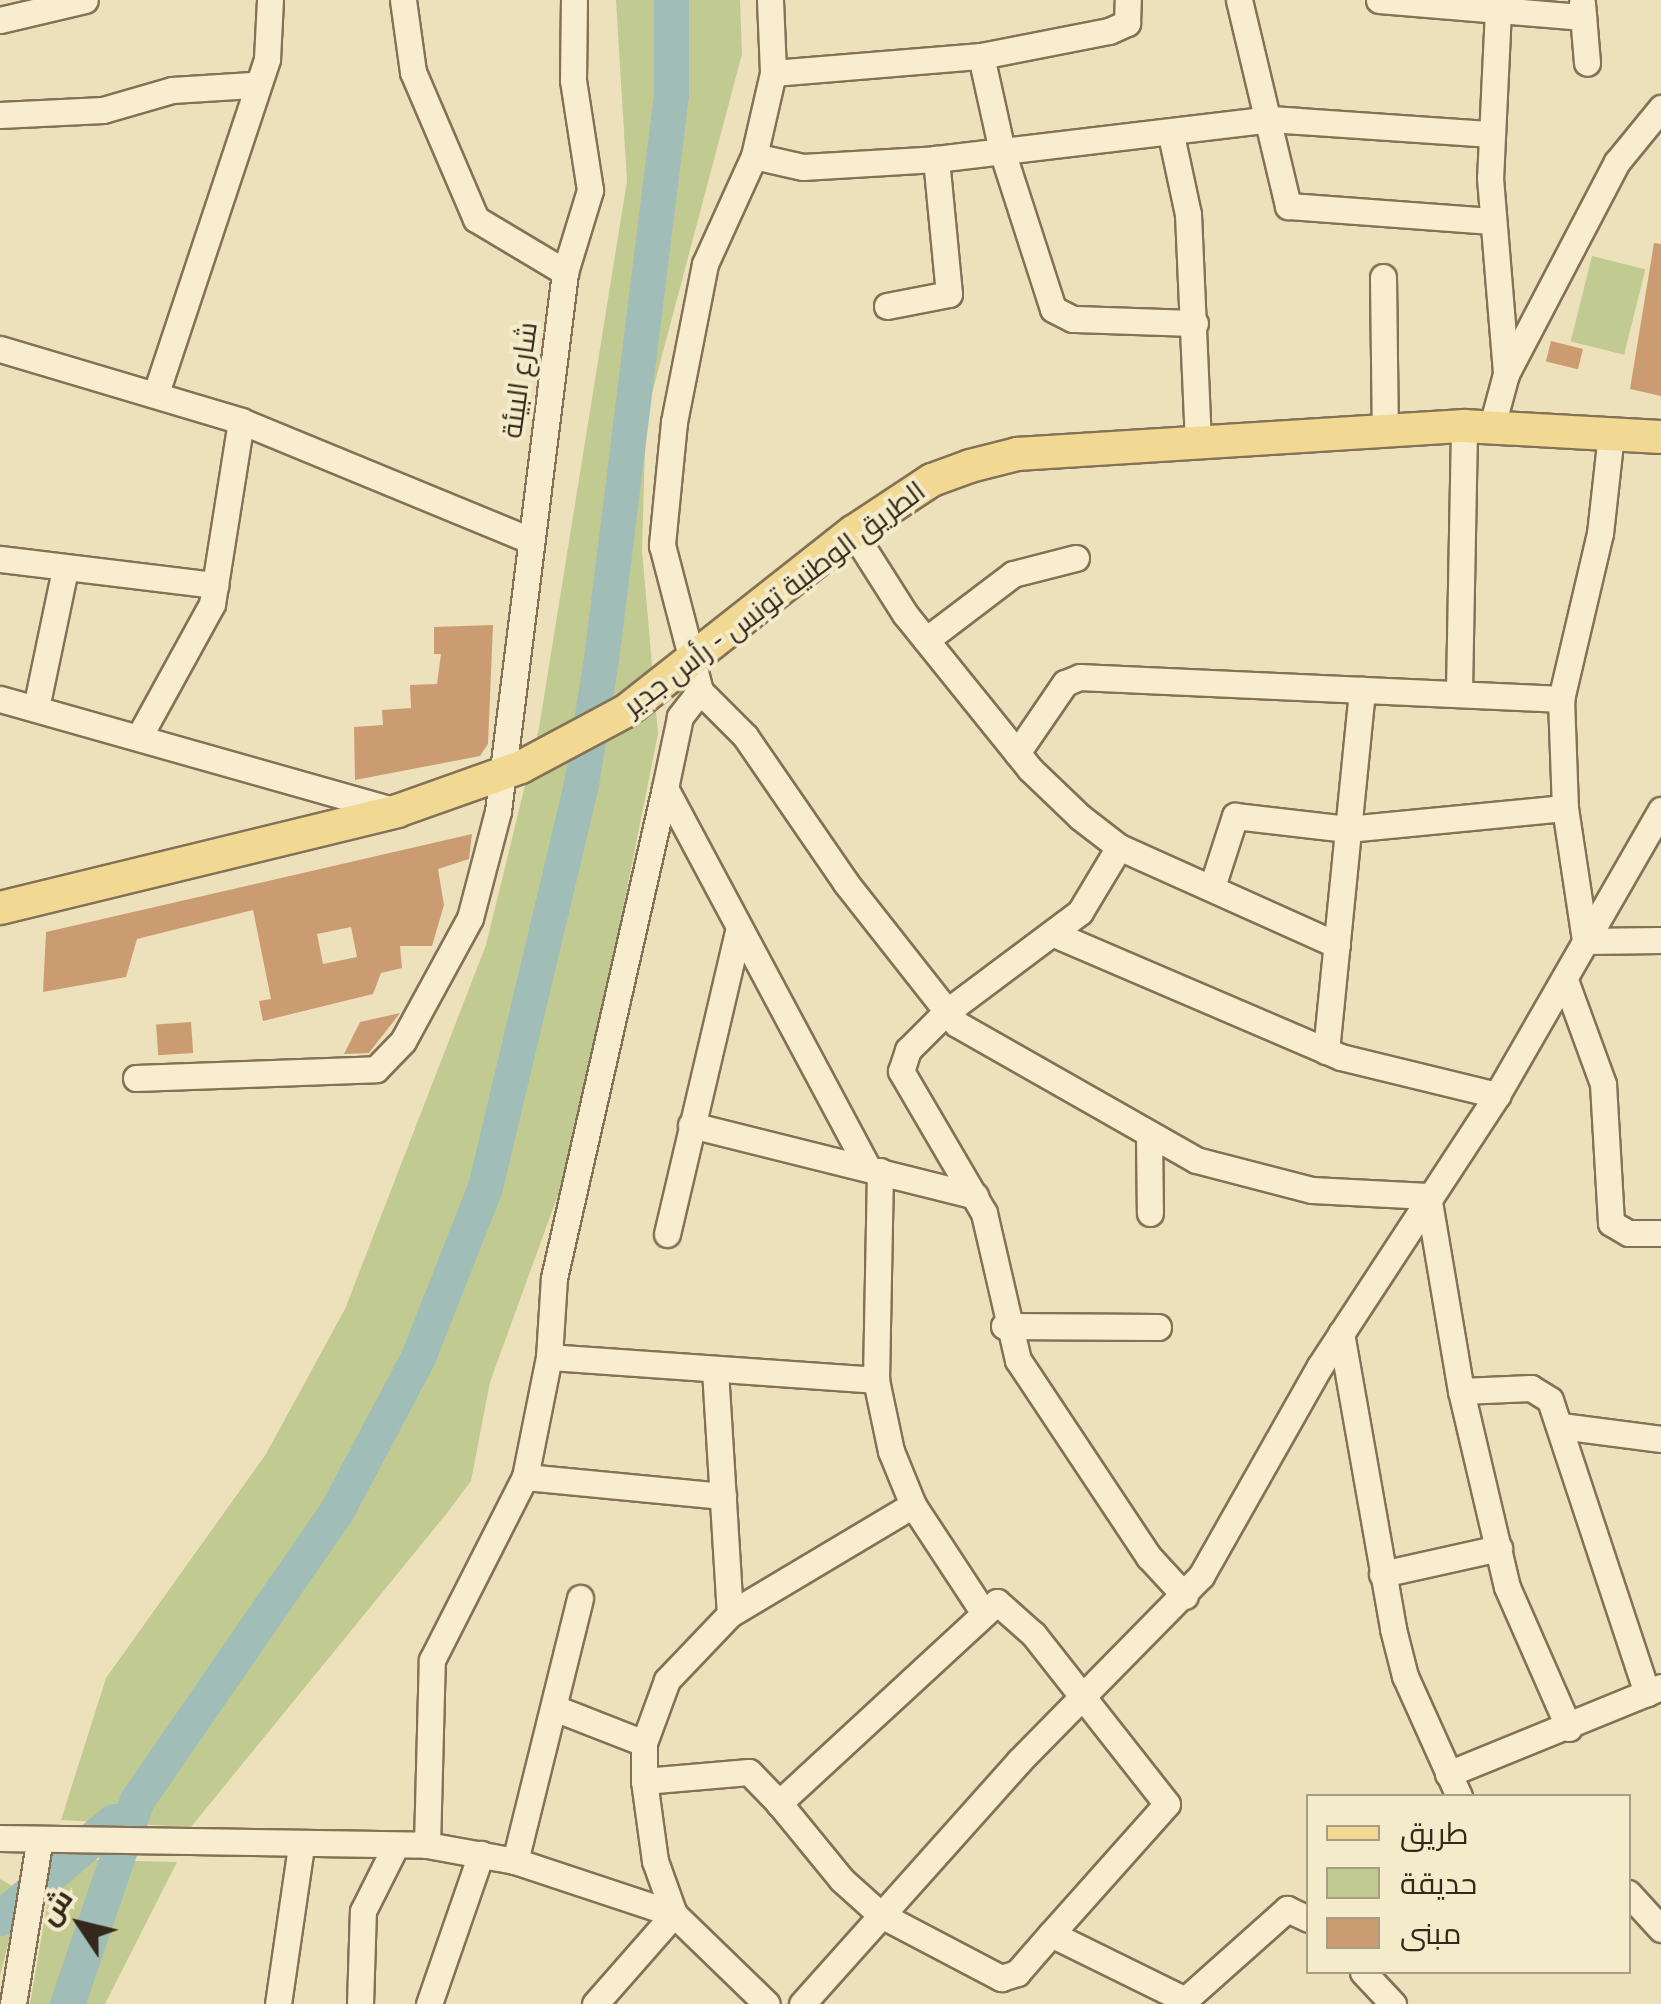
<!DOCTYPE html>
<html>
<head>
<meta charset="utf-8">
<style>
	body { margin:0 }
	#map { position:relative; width:1661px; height:2004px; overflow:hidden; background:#ede1bc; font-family:"IBM Plex Serif",Cairo,serif }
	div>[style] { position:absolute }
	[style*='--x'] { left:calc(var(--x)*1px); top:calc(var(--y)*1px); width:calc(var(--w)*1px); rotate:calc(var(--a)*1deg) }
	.green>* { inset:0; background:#c0ca91; transform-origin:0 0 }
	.river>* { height:35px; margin:-17.5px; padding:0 17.5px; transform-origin:17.5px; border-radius:17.5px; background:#a0beb7 }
	.building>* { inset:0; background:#cb9c72; transform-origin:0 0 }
	.roads { filter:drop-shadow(2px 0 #847156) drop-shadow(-2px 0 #847156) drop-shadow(0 2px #847156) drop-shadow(0 -2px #847156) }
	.minor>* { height:25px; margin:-12.5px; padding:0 12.5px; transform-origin:12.5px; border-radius:12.5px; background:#f8eecf }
	.major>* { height:32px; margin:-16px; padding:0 16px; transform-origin:16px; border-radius:16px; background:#f1d993 }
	span { translate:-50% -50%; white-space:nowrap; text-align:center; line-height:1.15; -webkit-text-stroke:8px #f4ebcb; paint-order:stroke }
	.street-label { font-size:28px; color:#33281b }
	.legend { position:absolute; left:1306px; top:1794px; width:325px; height:180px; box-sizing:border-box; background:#f4ebcb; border:2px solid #a79d85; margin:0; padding:12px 18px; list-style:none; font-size:30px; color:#33281b }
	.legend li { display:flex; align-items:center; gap:20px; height:50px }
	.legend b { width:50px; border:2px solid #a79d85 }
	.north { position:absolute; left:30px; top:1874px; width:100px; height:100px; -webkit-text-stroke:8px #f4ebcb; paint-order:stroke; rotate:305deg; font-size:28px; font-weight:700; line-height:40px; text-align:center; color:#33281b }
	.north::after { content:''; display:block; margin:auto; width:35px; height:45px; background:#33281b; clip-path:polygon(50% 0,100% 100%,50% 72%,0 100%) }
</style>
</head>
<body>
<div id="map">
	<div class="green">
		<div style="clip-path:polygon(616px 0,740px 0,742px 54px,646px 416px,642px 550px,658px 734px,575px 1148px,490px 1382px,471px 1481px,447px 1513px,191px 1827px,61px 1820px,106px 1678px,266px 1454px,345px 1309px,486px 945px,539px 728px,627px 181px)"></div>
		<div style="left:1592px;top:256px;width:55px;height:88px;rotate:14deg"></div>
		<div style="clip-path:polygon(55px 1859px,177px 1862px,105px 2004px,30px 2004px)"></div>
		<div style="clip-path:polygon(0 1879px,16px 1888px,16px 1913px,0 1976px)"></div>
	</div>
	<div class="river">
		<div style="--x:0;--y:1918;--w:149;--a:-40.6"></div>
		<div style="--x:67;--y:2004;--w:216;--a:-71.1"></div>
		<div style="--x:137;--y:1800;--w:350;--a:-55.4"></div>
		<div style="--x:336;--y:1512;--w:175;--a:-62.1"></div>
		<div style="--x:418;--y:1357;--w:183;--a:-68.5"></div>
		<div style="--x:485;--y:1187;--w:414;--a:-76.6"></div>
		<div style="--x:581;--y:784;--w:127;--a:-80.9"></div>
		<div style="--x:601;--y:659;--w:568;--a:-82.93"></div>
		<div style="--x:671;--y:95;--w:95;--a:-90"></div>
	</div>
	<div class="building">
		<div style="clip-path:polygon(1654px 243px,1661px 244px,1661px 396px,1630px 389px)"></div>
		<div style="left:1551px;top:341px;width:33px;height:21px;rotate:14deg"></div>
		<div style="clip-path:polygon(493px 625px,488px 744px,480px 756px,355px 780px,354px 727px,383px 725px,382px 710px,411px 708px,410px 685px,437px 684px,441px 654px,434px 654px,434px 627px)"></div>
		<div style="clip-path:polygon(evenodd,472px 834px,469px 859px,438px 869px,444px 905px,432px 946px,400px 946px,402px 968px,381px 973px,373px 994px,263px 1021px,259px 1001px,271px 999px,253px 910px,137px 939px,126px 977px,43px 992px,46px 932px,472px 834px,351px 927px,357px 957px,323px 964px,317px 934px,351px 927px)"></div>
		<div style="clip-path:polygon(400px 1013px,369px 1053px,344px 1054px,360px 1022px)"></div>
		<div style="left:191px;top:1022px;width:31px;height:35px;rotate:86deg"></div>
	</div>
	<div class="roads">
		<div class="minor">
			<div style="--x:403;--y:0;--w:73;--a:82.1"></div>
			<div style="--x:413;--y:72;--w:160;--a:66.8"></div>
			<div style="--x:476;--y:219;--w:104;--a:30.8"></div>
			<div style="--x:770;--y:0;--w:73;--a:87.6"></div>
			<div style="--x:773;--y:73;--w:85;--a:102.9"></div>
			<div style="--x:754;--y:156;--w:119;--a:114.4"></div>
			<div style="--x:705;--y:264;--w:161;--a:101.1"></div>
			<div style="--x:674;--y:422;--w:124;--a:95.6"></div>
			<div style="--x:662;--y:545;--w:151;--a:75.4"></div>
			<div style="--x:700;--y:691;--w:64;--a:45"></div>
			<div style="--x:745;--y:736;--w:178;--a:55.5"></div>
			<div style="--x:846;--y:883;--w:179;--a:51.8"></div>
			<div style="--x:957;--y:1024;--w:275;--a:29.6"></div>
			<div style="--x:1196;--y:1160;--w:120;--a:14.5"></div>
			<div style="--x:1312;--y:1190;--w:116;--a:3"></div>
			<div style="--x:1428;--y:1196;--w:198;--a:80.4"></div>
			<div style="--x:1461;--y:1391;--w:201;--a:76.8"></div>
			<div style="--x:1507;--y:1587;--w:154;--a:66.3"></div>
			<div style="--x:1239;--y:0;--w:212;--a:76.6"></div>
			<div style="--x:1288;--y:206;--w:205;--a:4.2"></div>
			<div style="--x:1379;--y:0;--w:205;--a:4.8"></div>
			<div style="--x:1582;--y:3;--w:60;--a:85.2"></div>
			<div style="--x:1498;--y:10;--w:168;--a:92.7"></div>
			<div style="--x:1490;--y:178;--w:197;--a:85.3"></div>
			<div style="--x:0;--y:20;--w:87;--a:-13.2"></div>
			<div style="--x:981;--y:56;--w:97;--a:77.5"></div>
			<div style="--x:1002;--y:151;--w:166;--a:72.1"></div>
			<div style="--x:1053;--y:309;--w:22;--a:27"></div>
			<div style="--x:1073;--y:319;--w:122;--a:1.9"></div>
			<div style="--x:773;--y:73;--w:209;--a:-4.7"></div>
			<div style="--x:981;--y:56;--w:130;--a:-11.1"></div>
			<div style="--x:1109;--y:31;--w:20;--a:-24"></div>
			<div style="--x:1127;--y:23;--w:23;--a:-88"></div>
			<div style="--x:0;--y:115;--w:103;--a:-2.8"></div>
			<div style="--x:103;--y:110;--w:72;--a:-16.2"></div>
			<div style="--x:172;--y:90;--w:80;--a:-3.6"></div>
			<div style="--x:1171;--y:135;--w:81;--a:77.9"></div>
			<div style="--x:1188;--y:214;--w:227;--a:87.5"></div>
			<div style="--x:754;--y:156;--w:50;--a:12.7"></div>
			<div style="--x:803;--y:167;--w:133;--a:-3.4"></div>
			<div style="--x:936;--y:159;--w:336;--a:-6.8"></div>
			<div style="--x:1270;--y:119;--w:222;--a:3.9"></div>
			<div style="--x:1383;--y:277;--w:154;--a:89.3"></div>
			<div style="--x:887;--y:306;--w:63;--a:-11"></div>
			<div style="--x:949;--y:294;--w:136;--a:-95.5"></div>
			<div style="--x:0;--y:349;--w:252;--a:16.6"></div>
			<div style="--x:241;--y:421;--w:310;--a:22.4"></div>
			<div style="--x:156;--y:393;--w:352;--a:-71.6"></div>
			<div style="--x:267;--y:59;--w:59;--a:-87.1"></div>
			<div style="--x:1492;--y:426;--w:54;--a:-74.9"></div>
			<div style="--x:1506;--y:374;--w:239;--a:-62.4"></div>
			<div style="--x:1617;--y:162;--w:70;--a:-50.8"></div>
			<div style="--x:1611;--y:434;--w:100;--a:96.3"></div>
			<div style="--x:1600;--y:533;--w:171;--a:103.2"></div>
			<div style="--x:1561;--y:699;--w:109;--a:87.9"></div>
			<div style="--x:1565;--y:808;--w:134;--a:81.4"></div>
			<div style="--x:1585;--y:941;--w:76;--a:-0.8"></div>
			<div style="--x:853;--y:532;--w:97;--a:57.6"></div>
			<div style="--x:905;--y:614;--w:199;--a:51.1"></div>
			<div style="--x:1030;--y:769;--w:69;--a:43.8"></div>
			<div style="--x:1080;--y:817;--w:49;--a:37.6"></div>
			<div style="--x:1119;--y:847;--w:239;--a:24.2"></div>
			<div style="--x:0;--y:559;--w:217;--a:6.9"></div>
			<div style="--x:926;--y:640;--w:109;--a:-37.2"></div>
			<div style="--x:1013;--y:574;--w:65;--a:-14.3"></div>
			<div style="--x:1459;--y:690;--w:264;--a:-88.9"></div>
			<div style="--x:700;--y:691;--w:33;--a:128"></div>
			<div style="--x:680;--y:717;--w:73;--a:101.9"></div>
			<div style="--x:665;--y:788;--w:429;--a:61.9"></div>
			<div style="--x:0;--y:699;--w:412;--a:15.8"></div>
			<div style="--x:36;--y:708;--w:142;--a:-78.2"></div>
			<div style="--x:140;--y:735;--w:149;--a:-61.2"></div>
			<div style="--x:212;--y:604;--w:185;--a:-81"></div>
			<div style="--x:1017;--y:753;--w:85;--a:-55.6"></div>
			<div style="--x:1065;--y:683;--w:16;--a:-22"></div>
			<div style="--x:1080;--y:677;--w:482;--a:2.6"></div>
			<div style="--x:1119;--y:847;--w:76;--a:121"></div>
			<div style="--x:1080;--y:912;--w:169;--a:143.2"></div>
			<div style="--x:945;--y:1013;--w:52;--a:135"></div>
			<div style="--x:908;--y:1050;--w:22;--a:108"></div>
			<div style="--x:901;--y:1071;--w:164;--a:59.7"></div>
			<div style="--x:984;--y:1213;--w:151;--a:77"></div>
			<div style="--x:1018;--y:1360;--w:237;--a:56.4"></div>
			<div style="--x:1149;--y:1557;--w:53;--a:47.3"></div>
			<div style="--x:1212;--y:887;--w:75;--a:-72.1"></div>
			<div style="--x:1235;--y:816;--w:113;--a:6.6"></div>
			<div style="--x:1347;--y:829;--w:219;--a:-5.5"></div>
			<div style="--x:1054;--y:934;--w:312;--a:23.2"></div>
			<div style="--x:1341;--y:1057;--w:161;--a:13.7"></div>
			<div style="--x:1565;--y:980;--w:111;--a:69.9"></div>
			<div style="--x:1603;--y:1084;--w:139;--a:86.7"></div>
			<div style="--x:1611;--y:1223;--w:20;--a:30"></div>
			<div style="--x:1628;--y:1233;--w:33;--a:0"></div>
			<div style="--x:1326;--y:1051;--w:363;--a:-84.3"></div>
			<div style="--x:136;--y:1078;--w:240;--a:-2.1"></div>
			<div style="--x:376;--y:1069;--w:39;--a:-46"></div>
			<div style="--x:403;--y:1041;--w:140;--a:-61.4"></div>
			<div style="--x:470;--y:918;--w:111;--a:-75.3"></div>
			<div style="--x:498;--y:811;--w:543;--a:-82.91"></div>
			<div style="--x:565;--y:272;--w:86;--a:-73"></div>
			<div style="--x:590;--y:190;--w:111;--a:-98.8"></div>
			<div style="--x:573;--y:80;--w:80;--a:-89.3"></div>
			<div style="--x:691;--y:1125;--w:293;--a:14"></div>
			<div style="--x:1149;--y:1136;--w:77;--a:89.3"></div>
			<div style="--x:880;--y:1171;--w:209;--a:91.1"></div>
			<div style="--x:876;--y:1380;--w:73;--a:78.1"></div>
			<div style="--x:891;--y:1451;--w:58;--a:67.8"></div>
			<div style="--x:913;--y:1505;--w:129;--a:56.7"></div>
			<div style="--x:667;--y:1234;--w:311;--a:-76.8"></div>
			<div style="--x:1004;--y:1326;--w:154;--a:0.4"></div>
			<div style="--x:1341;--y:1333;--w:301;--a:80"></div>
			<div style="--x:1393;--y:1629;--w:49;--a:75.7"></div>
			<div style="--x:1405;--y:1676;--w:132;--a:65.8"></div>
			<div style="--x:549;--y:1357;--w:328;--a:4"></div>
			<div style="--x:715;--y:1370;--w:244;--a:86.5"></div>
			<div style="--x:1461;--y:1391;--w:70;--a:-2.5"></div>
			<div style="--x:1531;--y:1388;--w:22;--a:32"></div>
			<div style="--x:1550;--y:1400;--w:309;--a:71.7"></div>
			<div style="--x:1561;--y:1426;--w:101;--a:7.4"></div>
			<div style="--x:525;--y:1477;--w:199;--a:5.5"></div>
			<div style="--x:1382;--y:1574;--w:120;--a:-12.5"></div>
			<div style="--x:557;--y:1709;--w:93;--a:21.3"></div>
			<div style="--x:1448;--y:1774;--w:230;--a:-22.2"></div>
			<div style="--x:644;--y:1781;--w:105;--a:-4.9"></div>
			<div style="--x:749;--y:1772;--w:43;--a:45.9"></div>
			<div style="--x:0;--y:1838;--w:427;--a:0.9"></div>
			<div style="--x:427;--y:1845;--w:89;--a:10.3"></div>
			<div style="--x:515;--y:1861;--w:168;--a:18.4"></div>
			<div style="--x:674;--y:1914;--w:129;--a:44.1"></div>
			<div style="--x:427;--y:1845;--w:185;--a:-88.5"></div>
			<div style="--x:432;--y:1660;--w:205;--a:-63.1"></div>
			<div style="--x:525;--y:1477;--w:122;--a:-78.7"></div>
			<div style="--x:549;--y:1357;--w:79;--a:-86.4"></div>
			<div style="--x:554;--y:1278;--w:502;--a:-77.24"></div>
			<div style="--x:515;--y:1861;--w:271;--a:-76.1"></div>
			<div style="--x:1628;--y:1893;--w:49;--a:47.5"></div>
			<div style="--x:1051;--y:1934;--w:174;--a:-48.3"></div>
			<div style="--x:1167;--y:1804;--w:216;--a:-128.2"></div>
			<div style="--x:1033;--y:1634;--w:48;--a:-138.4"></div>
			<div style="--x:997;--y:1602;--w:297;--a:137.3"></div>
			<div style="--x:779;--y:1803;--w:99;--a:50.7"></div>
			<div style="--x:842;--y:1880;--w:52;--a:41.9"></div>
			<div style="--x:881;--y:1915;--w:136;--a:27.7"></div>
			<div style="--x:1001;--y:1978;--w:17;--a:-17"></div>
			<div style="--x:1017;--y:1973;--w:52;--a:-48.9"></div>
			<div style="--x:1051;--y:1934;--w:149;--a:26.2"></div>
			<div style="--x:1185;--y:2000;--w:137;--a:-41.7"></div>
			<div style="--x:1287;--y:1909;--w:23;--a:25"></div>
			<div style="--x:1363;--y:1972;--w:44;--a:46.8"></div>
			<div style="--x:13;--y:2004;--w:162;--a:-80.8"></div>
			<div style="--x:278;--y:2004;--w:159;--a:-81.7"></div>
			<div style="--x:360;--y:2004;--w:93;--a:-88.2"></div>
			<div style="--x:363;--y:1911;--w:72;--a:-63.4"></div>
			<div style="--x:429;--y:2004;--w:159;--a:-70.9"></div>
			<div style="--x:595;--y:2004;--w:120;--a:-48.7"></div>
			<div style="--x:674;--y:1914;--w:56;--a:-109.7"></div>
			<div style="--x:655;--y:1861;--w:81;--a:-97.8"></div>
			<div style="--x:644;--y:1781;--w:38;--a:-90"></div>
			<div style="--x:644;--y:1743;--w:67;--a:-69.9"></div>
			<div style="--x:667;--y:1680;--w:91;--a:-46.3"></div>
			<div style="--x:730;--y:1614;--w:213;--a:-30.8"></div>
			<div style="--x:802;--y:2004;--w:326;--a:-48.2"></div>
			<div style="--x:1019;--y:1761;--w:260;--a:-45.5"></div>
			<div style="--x:1201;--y:1576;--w:241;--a:-60.5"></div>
			<div style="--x:1320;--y:1366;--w:324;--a:-56.8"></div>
			<div style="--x:1497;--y:1095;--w:329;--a:-60.1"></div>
		</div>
		<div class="major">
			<div style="--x:0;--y:908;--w:409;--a:-13.7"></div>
			<div style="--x:397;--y:811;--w:132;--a:-19.5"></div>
			<div style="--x:521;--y:767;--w:119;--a:-28.1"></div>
			<div style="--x:626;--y:711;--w:289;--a:-38.3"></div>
			<div style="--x:853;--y:532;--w:95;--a:-33.4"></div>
			<div style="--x:932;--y:480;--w:40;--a:-20.2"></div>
			<div style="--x:970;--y:466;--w:49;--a:-14.3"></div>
			<div style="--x:1017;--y:454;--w:448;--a:-3.6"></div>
			<div style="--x:1464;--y:426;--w:197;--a:3.2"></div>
		</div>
	</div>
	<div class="street-label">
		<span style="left:519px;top:380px;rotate:-82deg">شارع البيئة</span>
		<span style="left:774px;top:598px;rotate:-37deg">الطريق الوطنية تونس - رأس جدير</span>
	</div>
	<ul class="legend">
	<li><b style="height:12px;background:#f1d993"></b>طريق</li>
	<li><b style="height:28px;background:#c0ca91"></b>حديقة</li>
	<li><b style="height:28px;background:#cb9c72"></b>مبنى</li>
	</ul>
	<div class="north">ش</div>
</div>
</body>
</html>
